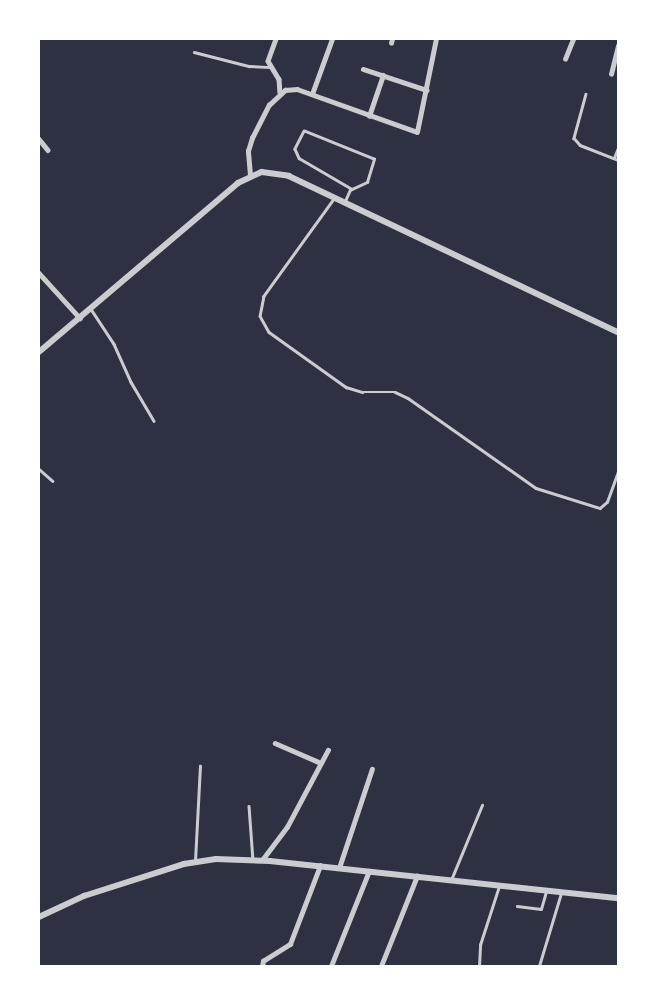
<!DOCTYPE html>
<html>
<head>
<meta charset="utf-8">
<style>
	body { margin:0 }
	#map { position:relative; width:657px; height:1005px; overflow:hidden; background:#2d3142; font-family:Rubik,sans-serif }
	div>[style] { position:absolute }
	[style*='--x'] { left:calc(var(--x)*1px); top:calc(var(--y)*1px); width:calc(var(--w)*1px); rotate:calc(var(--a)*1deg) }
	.service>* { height:2.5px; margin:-1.25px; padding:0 1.25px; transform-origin:1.25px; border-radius:1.25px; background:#caccd0 }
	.minor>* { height:4.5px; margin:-2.25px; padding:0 2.25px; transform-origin:2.25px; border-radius:2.25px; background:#caccd0 }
	.tertiary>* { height:5.5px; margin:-2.75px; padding:0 2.75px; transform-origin:2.75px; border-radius:2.75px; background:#caccd0 }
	span { translate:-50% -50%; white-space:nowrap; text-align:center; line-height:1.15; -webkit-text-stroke:4px #fff; paint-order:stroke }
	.frame { position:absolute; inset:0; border:40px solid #fff; pointer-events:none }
</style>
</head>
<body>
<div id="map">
	<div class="service">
		<div style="--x:194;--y:52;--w:57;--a:14.3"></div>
		<div style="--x:249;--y:66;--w:21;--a:3"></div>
		<div style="--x:586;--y:94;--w:46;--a:105.3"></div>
		<div style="--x:574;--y:138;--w:9;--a:49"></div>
		<div style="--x:580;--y:145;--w:41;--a:21.5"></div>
		<div style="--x:614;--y:158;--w:11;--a:-68"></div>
		<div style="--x:334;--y:199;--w:120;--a:125.8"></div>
		<div style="--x:264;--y:296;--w:20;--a:101"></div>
		<div style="--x:260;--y:316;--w:18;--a:61"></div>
		<div style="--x:269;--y:332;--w:95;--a:35.5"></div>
		<div style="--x:346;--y:387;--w:17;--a:17"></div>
		<div style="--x:362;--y:392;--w:33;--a:0"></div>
		<div style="--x:395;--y:392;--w:14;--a:25"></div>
		<div style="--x:408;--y:398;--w:156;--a:35.1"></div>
		<div style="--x:536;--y:488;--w:67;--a:17.4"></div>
		<div style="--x:600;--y:508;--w:9;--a:-41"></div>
		<div style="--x:607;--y:502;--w:33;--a:-70"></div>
		<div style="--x:345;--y:201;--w:12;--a:-66"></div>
		<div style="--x:350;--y:190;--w:19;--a:-25"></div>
		<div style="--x:367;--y:182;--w:24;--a:-73"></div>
		<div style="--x:374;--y:159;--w:75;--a:-158.2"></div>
		<div style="--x:304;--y:131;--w:20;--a:117"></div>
		<div style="--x:295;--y:149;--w:10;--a:66"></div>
		<div style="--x:299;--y:158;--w:61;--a:30.3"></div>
		<div style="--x:91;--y:309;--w:42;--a:56.7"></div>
		<div style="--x:114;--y:344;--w:42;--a:65.9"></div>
		<div style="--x:131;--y:382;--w:45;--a:59.5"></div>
		<div style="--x:39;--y:469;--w:18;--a:41"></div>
		<div style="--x:249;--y:806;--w:54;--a:85.8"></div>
		<div style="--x:195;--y:861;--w:95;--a:-87"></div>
		<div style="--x:451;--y:880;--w:81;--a:-67.5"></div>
		<div style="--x:517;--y:906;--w:24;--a:7"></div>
		<div style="--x:541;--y:909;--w:19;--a:-74"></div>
		<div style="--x:479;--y:966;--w:21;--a:-87"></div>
		<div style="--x:480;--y:945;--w:62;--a:-72.1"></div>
		<div style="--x:539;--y:966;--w:76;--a:-73.2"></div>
	</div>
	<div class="minor">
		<div style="--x:276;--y:39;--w:23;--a:110"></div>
		<div style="--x:268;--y:61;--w:21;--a:59"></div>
		<div style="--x:279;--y:79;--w:13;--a:86"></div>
		<div style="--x:391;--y:43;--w:4;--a:-76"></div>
		<div style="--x:565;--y:59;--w:22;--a:-68"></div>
		<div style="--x:363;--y:69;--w:67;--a:18.2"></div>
		<div style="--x:611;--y:74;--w:29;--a:-76"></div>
		<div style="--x:312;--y:94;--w:59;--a:-70"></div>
		<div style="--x:369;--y:116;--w:43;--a:-71.1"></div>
		<div style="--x:39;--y:139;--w:14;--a:51"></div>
		<div style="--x:250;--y:175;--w:24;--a:-95"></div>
		<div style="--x:248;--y:151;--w:14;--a:-73"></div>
		<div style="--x:252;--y:138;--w:37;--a:-63"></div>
		<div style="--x:269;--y:105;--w:22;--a:-43"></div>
		<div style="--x:285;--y:90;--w:12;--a:-5"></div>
		<div style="--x:297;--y:89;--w:127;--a:19.7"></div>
		<div style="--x:417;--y:132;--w:95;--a:-78.5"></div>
		<div style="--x:39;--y:273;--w:61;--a:47.7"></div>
		<div style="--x:275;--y:743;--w:50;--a:23.5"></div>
		<div style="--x:262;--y:860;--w:41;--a:-52.9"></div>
		<div style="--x:287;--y:827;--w:87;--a:-62"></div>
		<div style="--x:339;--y:868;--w:104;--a:-71.6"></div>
		<div style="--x:262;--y:966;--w:5;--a:-79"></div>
		<div style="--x:263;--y:961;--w:32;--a:-32"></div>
		<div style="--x:290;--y:944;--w:84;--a:-69"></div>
		<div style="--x:331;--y:966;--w:102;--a:-68.2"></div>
		<div style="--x:381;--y:966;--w:97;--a:-68.2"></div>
	</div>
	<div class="tertiary">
		<div style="--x:39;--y:352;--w:261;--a:-40.3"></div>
		<div style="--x:238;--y:183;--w:26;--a:-25"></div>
		<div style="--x:262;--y:172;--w:27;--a:8"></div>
		<div style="--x:289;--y:176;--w:364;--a:25.4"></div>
		<div style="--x:39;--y:917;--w:50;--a:-25"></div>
		<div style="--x:84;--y:896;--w:105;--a:-17.7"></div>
		<div style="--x:184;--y:864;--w:32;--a:-9"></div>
		<div style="--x:216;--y:859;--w:54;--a:2.1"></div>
		<div style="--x:270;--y:861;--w:350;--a:6.1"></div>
	</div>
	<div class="frame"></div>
</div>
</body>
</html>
